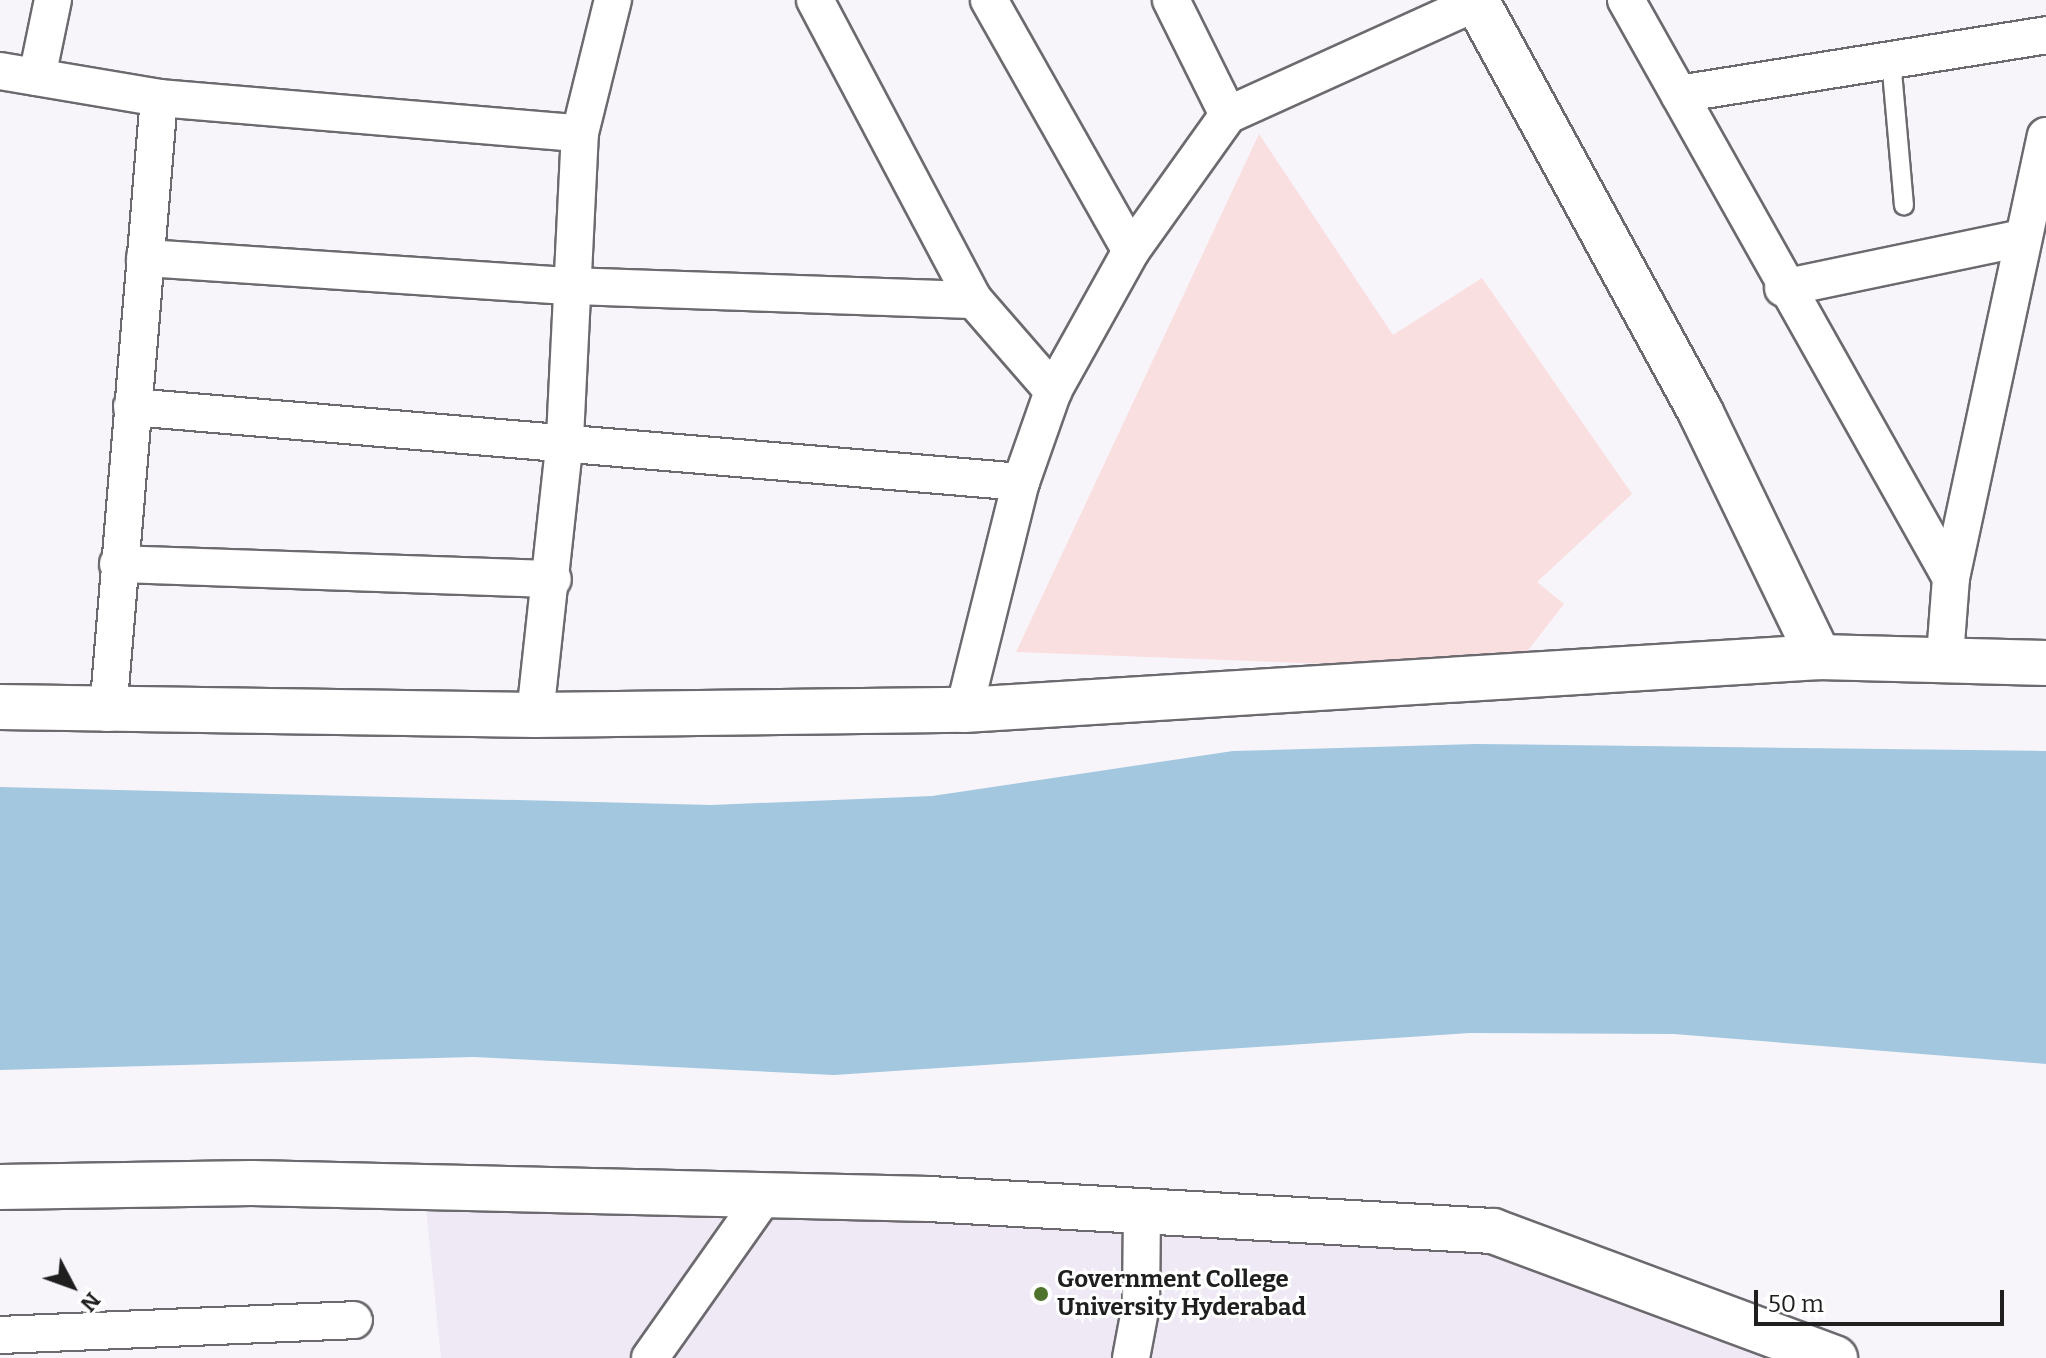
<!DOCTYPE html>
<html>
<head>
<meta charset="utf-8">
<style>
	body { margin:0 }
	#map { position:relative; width:2046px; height:1358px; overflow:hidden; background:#f7f5fa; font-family:Bitter,serif }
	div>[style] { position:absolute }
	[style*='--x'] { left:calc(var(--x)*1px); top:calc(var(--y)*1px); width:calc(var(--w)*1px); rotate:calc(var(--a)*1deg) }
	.built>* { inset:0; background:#eee9f5 }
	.green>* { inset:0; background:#fadfe0 }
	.water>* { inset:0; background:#a2c7df }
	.roads { filter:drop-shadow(2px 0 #6c6a6e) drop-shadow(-2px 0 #6c6a6e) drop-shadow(0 2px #6c6a6e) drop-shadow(0 -2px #6c6a6e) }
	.service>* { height:18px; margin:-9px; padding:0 9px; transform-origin:9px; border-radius:9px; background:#fff }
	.minor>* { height:36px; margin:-18px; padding:0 18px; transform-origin:18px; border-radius:18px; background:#fff }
	.tertiary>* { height:44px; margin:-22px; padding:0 22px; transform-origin:22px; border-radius:22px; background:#fff }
	.dots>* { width:22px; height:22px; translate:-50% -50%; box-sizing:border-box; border:4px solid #fff; border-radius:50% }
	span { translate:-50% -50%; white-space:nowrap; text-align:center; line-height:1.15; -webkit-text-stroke:6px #fff; paint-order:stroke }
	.poi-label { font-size:24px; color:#201f20; font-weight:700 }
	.left { translate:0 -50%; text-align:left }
	.north { position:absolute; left:32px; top:1246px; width:80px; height:80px; -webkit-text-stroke:6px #fff; paint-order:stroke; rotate:131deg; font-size:22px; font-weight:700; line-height:32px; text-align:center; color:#201f20 }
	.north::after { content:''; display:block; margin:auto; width:28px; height:36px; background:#201f20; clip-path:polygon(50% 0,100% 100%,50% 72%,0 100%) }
	.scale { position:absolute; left:1754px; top:1290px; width:250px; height:36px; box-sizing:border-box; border:4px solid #201f20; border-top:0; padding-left:10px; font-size:24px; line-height:28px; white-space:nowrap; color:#201f20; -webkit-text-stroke:6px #fff; paint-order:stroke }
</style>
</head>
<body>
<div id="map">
	<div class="built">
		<div style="clip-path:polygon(424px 1187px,1493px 1231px,1802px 1358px,441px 1358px)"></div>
	</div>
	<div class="green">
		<div style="clip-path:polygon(1259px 134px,1393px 335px,1482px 278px,1632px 494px,1537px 582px,1564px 604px,1512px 671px,1016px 652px)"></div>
	</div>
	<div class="water">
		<div style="clip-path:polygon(1476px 744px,2046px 751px,2046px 1064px,1674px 1034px,1470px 1033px,834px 1075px,473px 1057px,0 1070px,0 787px,711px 805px,932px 796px,1233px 751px)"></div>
	</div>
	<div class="roads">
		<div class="service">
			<div style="--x:1891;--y:60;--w:146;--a:84.9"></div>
		</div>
		<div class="minor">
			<div style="--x:815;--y:0;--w:340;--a:62.1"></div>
			<div style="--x:974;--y:300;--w:121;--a:49"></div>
			<div style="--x:989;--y:0;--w:288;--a:60.5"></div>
			<div style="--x:1171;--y:0;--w:128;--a:63.6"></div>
			<div style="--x:1626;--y:0;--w:663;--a:60.65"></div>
			<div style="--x:0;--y:71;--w:161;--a:9.6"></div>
			<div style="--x:159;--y:98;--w:422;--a:4.8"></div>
			<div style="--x:37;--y:77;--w:79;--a:-78.3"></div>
			<div style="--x:1679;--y:94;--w:372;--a:-9.1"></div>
			<div style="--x:145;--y:258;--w:428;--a:3.8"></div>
			<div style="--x:572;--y:286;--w:402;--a:2"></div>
			<div style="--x:1783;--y:288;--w:244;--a:-11.8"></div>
			<div style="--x:132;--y:407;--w:892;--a:4.82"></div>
			<div style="--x:118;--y:564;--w:435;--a:2"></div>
			<div style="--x:1945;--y:656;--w:78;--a:-85.6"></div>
			<div style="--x:1951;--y:578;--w:452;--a:-77.9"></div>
			<div style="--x:964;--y:710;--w:235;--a:-76"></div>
			<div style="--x:1021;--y:482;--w:96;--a:-70.6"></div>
			<div style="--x:1053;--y:391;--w:160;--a:-60.9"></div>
			<div style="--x:1131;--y:251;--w:167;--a:-54.5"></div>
			<div style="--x:1228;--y:115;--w:273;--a:-24.4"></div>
			<div style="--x:108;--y:713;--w:617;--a:-85.26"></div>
			<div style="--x:535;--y:715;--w:279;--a:-83.8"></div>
			<div style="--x:565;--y:438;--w:305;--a:-87.2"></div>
			<div style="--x:580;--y:133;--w:137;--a:-76.1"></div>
			<div style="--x:0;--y:1335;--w:354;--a:-2.4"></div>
			<div style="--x:650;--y:1358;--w:199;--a:-54.8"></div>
			<div style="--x:1131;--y:1358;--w:54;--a:-79.3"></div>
			<div style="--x:1141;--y:1305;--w:94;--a:-89.4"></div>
		</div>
		<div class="tertiary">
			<div style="--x:1476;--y:0;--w:470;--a:61.4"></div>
			<div style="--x:1701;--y:413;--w:271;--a:64.2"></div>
			<div style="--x:0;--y:707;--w:535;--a:0.86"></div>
			<div style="--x:535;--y:715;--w:429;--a:-0.7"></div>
			<div style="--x:964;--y:710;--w:857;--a:-3.55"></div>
			<div style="--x:1819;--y:657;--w:227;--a:1.5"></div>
			<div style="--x:0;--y:1187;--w:252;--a:-0.9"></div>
			<div style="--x:252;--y:1183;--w:677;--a:1.35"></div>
			<div style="--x:929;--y:1199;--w:565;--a:3.25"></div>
			<div style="--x:1493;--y:1231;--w:365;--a:20.4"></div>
		</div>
	</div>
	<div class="dots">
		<div style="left:1041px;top:1294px;background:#4f732c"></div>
	</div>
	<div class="poi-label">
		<span class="left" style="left:1057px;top:1294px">Government College<br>University Hyderabad</span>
	</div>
	<div class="north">N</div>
	<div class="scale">50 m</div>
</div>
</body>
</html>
